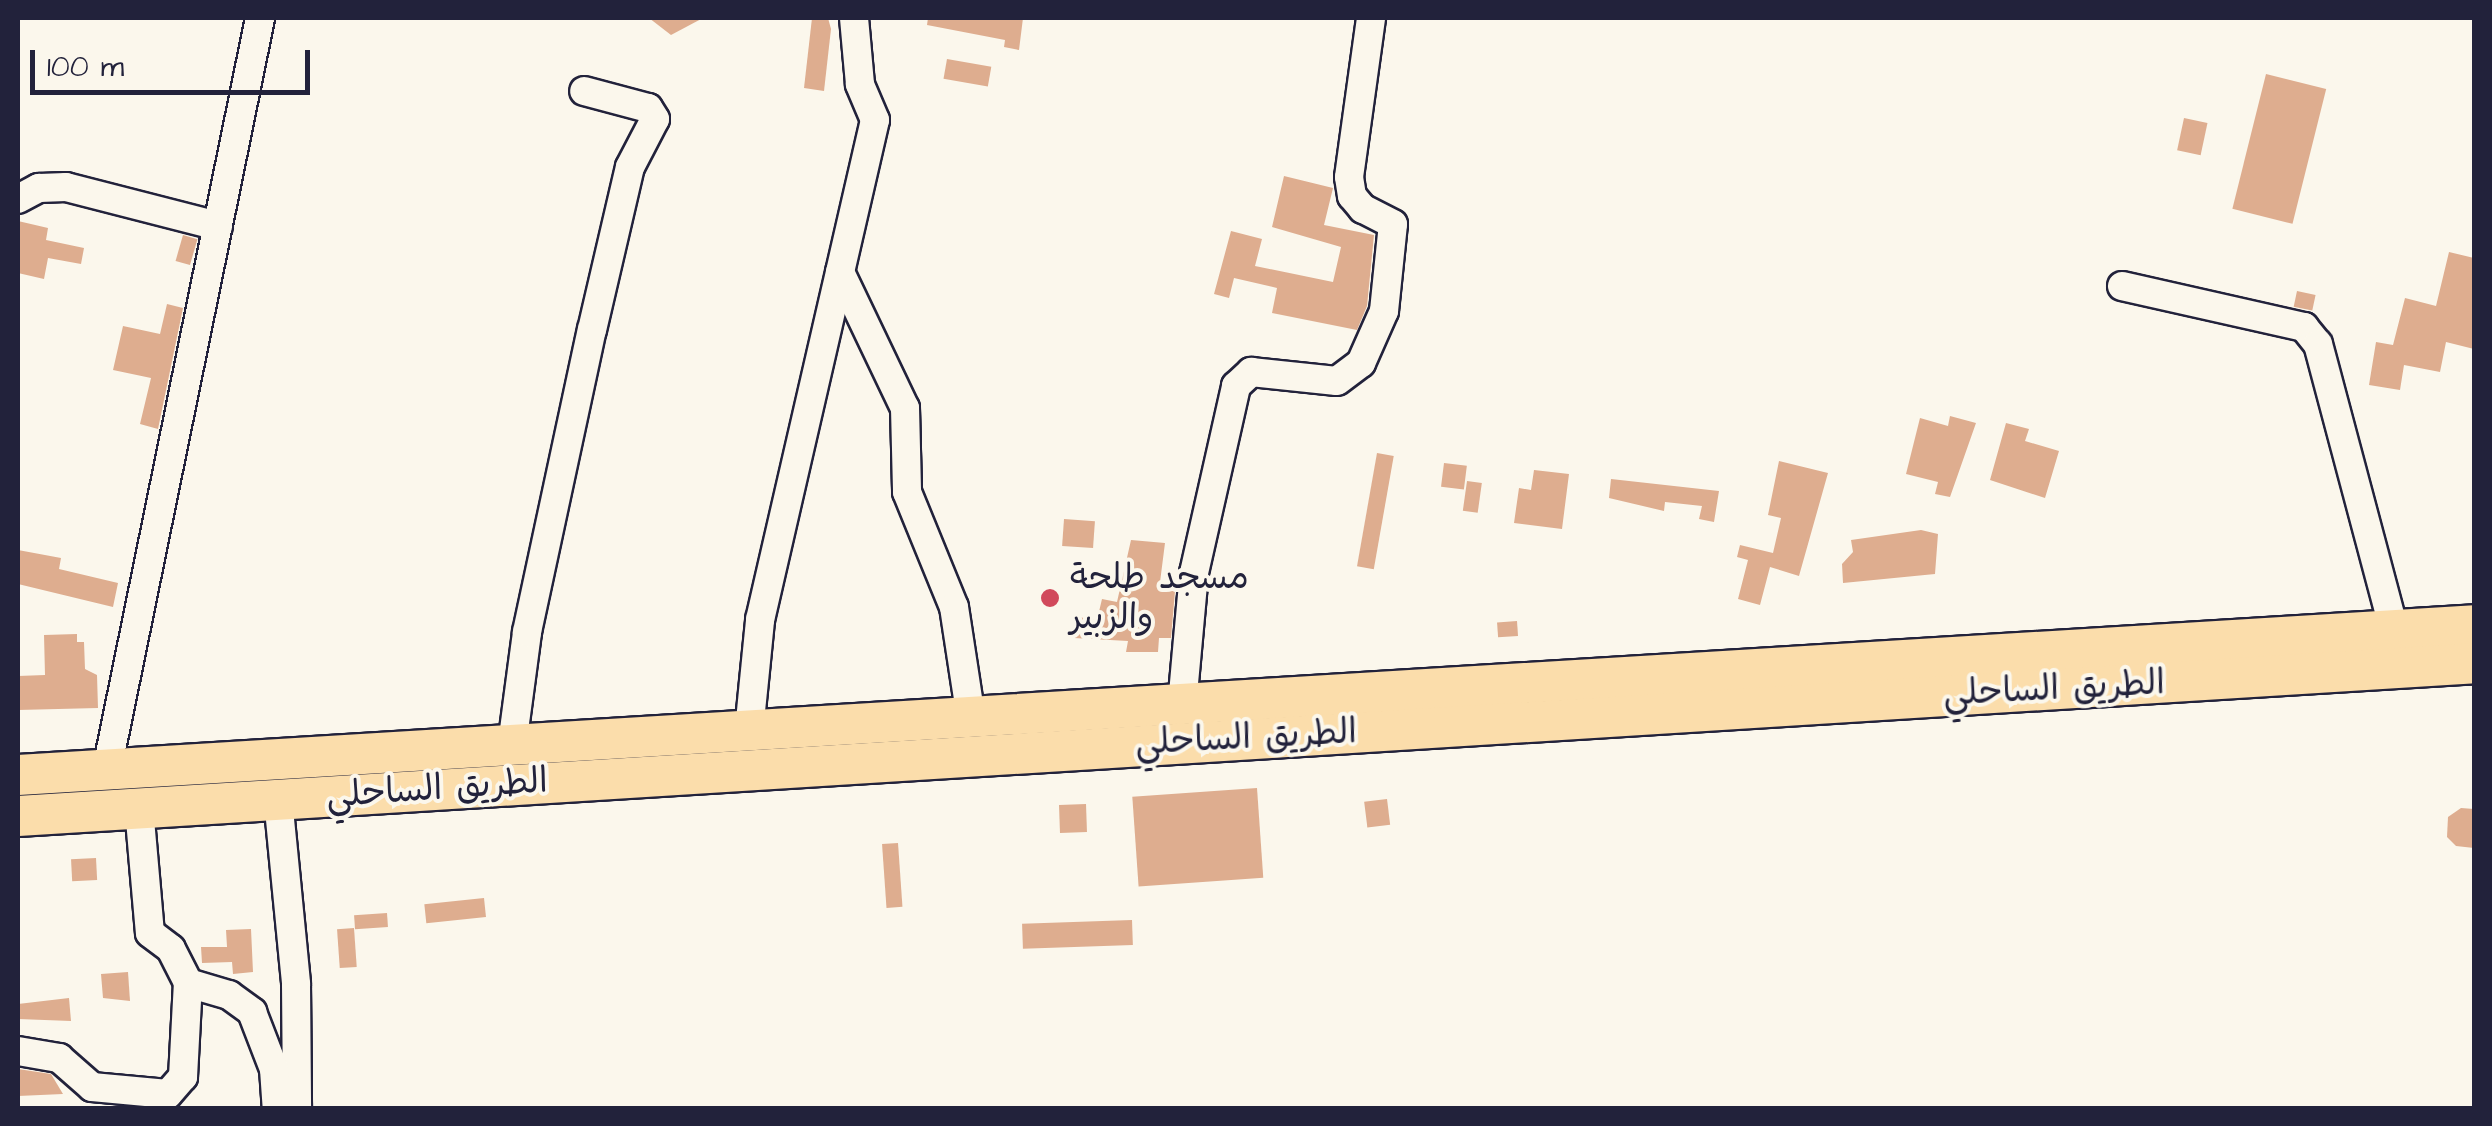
<!DOCTYPE html>
<html>
<head>
<meta charset="utf-8">
<style>
	body { margin:0 }
	#map { position:relative; width:2492px; height:1126px; overflow:hidden; background:#fbf7ec; font-family:"Architects Daughter","Playpen Sans Arabic",sans-serif }
	div>[style] { position:absolute }
	[style*='--x'] { left:calc(var(--x)*1px); top:calc(var(--y)*1px); width:calc(var(--w)*1px); rotate:calc(var(--a)*1deg) }
	.building>* { inset:0; background:#dead8f; transform-origin:0 0 }
	.roads { filter:drop-shadow(2px 0 #22223b) drop-shadow(-2px 0 #22223b) drop-shadow(0 2px #22223b) drop-shadow(0 -2px #22223b) }
	.minor>* { height:28px; margin:-14px; padding:0 14px; transform-origin:14px; border-radius:14px; background:#fbf7ec }
	.highway>* { height:40px; margin:-20px; padding:0 20px; transform-origin:20px; border-radius:20px; background:#fbddab }
	.dots>* { width:28px; height:28px; translate:-50% -50%; box-sizing:border-box; border:5px solid #fbf7ec; border-radius:50% }
	span { translate:-50% -50%; white-space:nowrap; text-align:center; line-height:1.15; -webkit-text-stroke:8px #fbf7ec; paint-order:stroke }
	.poi-label { font-size:35px; color:#22223b }
	.left { translate:0 -50%; text-align:left }
	.street-label { font-size:35px; color:#22223b }
	.frame { position:absolute; inset:0; border:20px solid #22223b; pointer-events:none }
	.scale { position:absolute; left:30px; top:50px; width:280px; height:45px; box-sizing:border-box; border:5px solid #22223b; border-top:0; padding-left:12px; font-size:30px; line-height:35px; white-space:nowrap; color:#22223b; -webkit-text-stroke:8px #fbf7ec; paint-order:stroke }
</style>
</head>
<body>
<div id="map">
	<div class="building">
		<div style="clip-path:polygon(649px 18px,703px 18px,671px 35px)"></div>
		<div style="clip-path:polygon(812px 18px,828px 18px,831px 29px,824px 91px,804px 88px)"></div>
		<div style="clip-path:polygon(928px 18px,1023px 18px,1019px 50px,1004px 47px,1005px 40px,927px 25px)"></div>
		<div style="left:947px;top:59px;width:45px;height:20px;rotate:10deg"></div>
		<div style="left:2266px;top:74px;width:62px;height:139px;rotate:14deg"></div>
		<div style="left:2184px;top:118px;width:24px;height:33px;rotate:12deg"></div>
		<div style="clip-path:polygon(1284px 176px,1333px 188px,1324px 225px,1374px 235px,1367px 306px,1357px 330px,1272px 313px,1277px 288px,1234px 278px,1229px 298px,1214px 294px,1231px 231px,1262px 239px,1255px 266px,1333px 282px,1341px 247px,1272px 227px)"></div>
		<div style="clip-path:polygon(18px 221px,48px 228px,46px 240px,84px 248px,81px 264px,48px 258px,44px 279px,18px 273px)"></div>
		<div style="left:183px;top:235px;width:15px;height:27px;rotate:16deg"></div>
		<div style="clip-path:polygon(2449px 252px,2474px 258px,2474px 349px,2446px 342px,2440px 372px,2404px 365px,2400px 390px,2369px 385px,2376px 342px,2393px 345px,2405px 298px,2436px 306px)"></div>
		<div style="left:2297px;top:291px;width:19px;height:16px;rotate:12deg"></div>
		<div style="clip-path:polygon(167px 304px,183px 308px,158px 429px,140px 424px,151px 378px,113px 370px,123px 326px,160px 334px)"></div>
		<div style="clip-path:polygon(1950px 416px,1976px 423px,1950px 497px,1935px 494px,1938px 482px,1906px 474px,1920px 418px,1948px 426px)"></div>
		<div style="clip-path:polygon(2006px 423px,2029px 429px,2025px 441px,2059px 451px,2045px 498px,1990px 480px)"></div>
		<div style="left:1377px;top:453px;width:17px;height:115px;rotate:10deg"></div>
		<div style="clip-path:polygon(1779px 461px,1828px 473px,1799px 576px,1770px 567px,1760px 605px,1738px 599px,1748px 560px,1737px 557px,1740px 545px,1773px 553px,1781px 518px,1768px 515px)"></div>
		<div style="left:1444px;top:463px;width:23px;height:24px;rotate:7deg"></div>
		<div style="clip-path:polygon(1534px 470px,1569px 474px,1562px 529px,1514px 523px,1519px 488px,1531px 490px)"></div>
		<div style="clip-path:polygon(1611px 479px,1719px 491px,1714px 522px,1699px 519px,1702px 506px,1665px 502px,1664px 511px,1609px 498px)"></div>
		<div style="left:1467px;top:481px;width:15px;height:30px;rotate:8deg"></div>
		<div style="left:1064px;top:519px;width:31px;height:27px;rotate:4deg"></div>
		<div style="clip-path:polygon(1921px 530px,1938px 534px,1935px 574px,1843px 583px,1842px 564px,1853px 552px,1851px 540px)"></div>
		<div style="clip-path:polygon(1131px 540px,1165px 543px,1159px 590px,1175px 591px,1171px 638px,1159px 638px,1158px 652px,1126px 652px,1128px 641px,1074px 638px,1078px 617px,1097px 620px,1102px 599px,1117px 602px)"></div>
		<div style="clip-path:polygon(18px 550px,61px 558px,59px 569px,118px 583px,113px 607px,18px 584px)"></div>
		<div style="left:1517px;top:621px;width:15px;height:20px;rotate:86deg"></div>
		<div style="clip-path:polygon(77px 634px,77px 642px,84px 642px,85px 669px,97px 675px,98px 708px,18px 710px,18px 676px,45px 675px,44px 635px)"></div>
		<div style="left:1257px;top:788px;width:90px;height:125px;rotate:86deg"></div>
		<div style="left:1387px;top:799px;width:26px;height:23px;rotate:83deg"></div>
		<div style="left:1086px;top:804px;width:28px;height:27px;rotate:88deg"></div>
		<div style="clip-path:polygon(2461px 808px,2474px 809px,2474px 848px,2456px 846px,2447px 837px,2448px 817px)"></div>
		<div style="left:898px;top:843px;width:64px;height:16px;rotate:86deg"></div>
		<div style="left:96px;top:858px;width:22px;height:25px;rotate:87deg"></div>
		<div style="left:484px;top:898px;width:19px;height:60px;rotate:84deg"></div>
		<div style="left:387px;top:913px;width:14px;height:33px;rotate:86deg"></div>
		<div style="left:1132px;top:920px;width:25px;height:110px;rotate:88deg"></div>
		<div style="left:354px;top:928px;width:39px;height:17px;rotate:86deg"></div>
		<div style="clip-path:polygon(251px 929px,253px 972px,233px 974px,232px 962px,202px 963px,201px 947px,227px 947px,226px 930px)"></div>
		<div style="clip-path:polygon(128px 972px,130px 1001px,103px 998px,101px 974px)"></div>
		<div style="clip-path:polygon(69px 998px,71px 1021px,18px 1019px,18px 1004px)"></div>
		<div style="clip-path:polygon(18px 1069px,51px 1074px,63px 1094px,18px 1096px)"></div>
	</div>
	<div class="roads">
		<div class="minor">
			<div style="--x:18;--y:199;--w:24;--a:-28"></div>
			<div style="--x:39;--y:188;--w:27;--a:-2"></div>
			<div style="--x:66;--y:187;--w:157;--a:14.4"></div>
			<div style="--x:840;--y:272;--w:151;--a:64.5"></div>
			<div style="--x:905;--y:408;--w:84;--a:88.6"></div>
			<div style="--x:907;--y:492;--w:124;--a:67.8"></div>
			<div style="--x:954;--y:607;--w:112;--a:81.3"></div>
			<div style="--x:2122;--y:286;--w:187;--a:12.7"></div>
			<div style="--x:2304;--y:327;--w:22;--a:51"></div>
			<div style="--x:2318;--y:344;--w:296;--a:75.1"></div>
			<div style="--x:1182;--y:705;--w:133;--a:-84.8"></div>
			<div style="--x:1194;--y:573;--w:192;--a:-77.3"></div>
			<div style="--x:1236;--y:386;--w:21;--a:-43"></div>
			<div style="--x:1251;--y:372;--w:86;--a:6"></div>
			<div style="--x:1337;--y:381;--w:30;--a:-37"></div>
			<div style="--x:1361;--y:363;--w:57;--a:-66.1"></div>
			<div style="--x:1384;--y:311;--w:87;--a:-84.1"></div>
			<div style="--x:1393;--y:224;--w:34;--a:-153"></div>
			<div style="--x:1363;--y:209;--w:17;--a:-130"></div>
			<div style="--x:1352;--y:196;--w:19;--a:-99"></div>
			<div style="--x:1349;--y:177;--w:161;--a:-82.1"></div>
			<div style="--x:749;--y:731;--w:112;--a:-84.3"></div>
			<div style="--x:760;--y:620;--w:513;--a:-77.05"></div>
			<div style="--x:875;--y:120;--w:39;--a:-113"></div>
			<div style="--x:860;--y:84;--w:66;--a:-95.2"></div>
			<div style="--x:512;--y:745;--w:114;--a:-82.4"></div>
			<div style="--x:527;--y:632;--w:309;--a:-77.9"></div>
			<div style="--x:592;--y:330;--w:167;--a:-76.9"></div>
			<div style="--x:630;--y:167;--w:54;--a:-62.5"></div>
			<div style="--x:655;--y:119;--w:13;--a:-122"></div>
			<div style="--x:648;--y:108;--w:66;--a:-165.1"></div>
			<div style="--x:107;--y:769;--w:766;--a:-78.48"></div>
			<div style="--x:278;--y:799;--w:186;--a:84.4"></div>
			<div style="--x:296;--y:984;--w:124;--a:89.5"></div>
			<div style="--x:139;--y:808;--w:125;--a:85"></div>
			<div style="--x:150;--y:933;--w:26;--a:37"></div>
			<div style="--x:171;--y:949;--w:38;--a:63"></div>
			<div style="--x:188;--y:983;--w:43;--a:16.3"></div>
			<div style="--x:229;--y:995;--w:29;--a:36"></div>
			<div style="--x:252;--y:1012;--w:61;--a:68.9"></div>
			<div style="--x:274;--y:1069;--w:39;--a:86"></div>
			<div style="--x:18;--y:1051;--w:42;--a:9.7"></div>
			<div style="--x:59;--y:1058;--w:44;--a:41.3"></div>
			<div style="--x:92;--y:1087;--w:76;--a:5.3"></div>
			<div style="--x:168;--y:1094;--w:23;--a:-49"></div>
			<div style="--x:183;--y:1077;--w:94;--a:-87"></div>
		</div>
		<div class="highway">
			<div style="--x:18;--y:775;--w:2461;--a:-3.49"></div>
			<div style="--x:18;--y:816;--w:2461;--a:-3.56"></div>
		</div>
	</div>
	<div class="dots">
		<div style="left:1050px;top:598px;background:#d1495b"></div>
	</div>
	<div class="poi-label">
		<span class="left" style="left:1070px;top:598px">مسجد طلحة<br>والزبير</span>
	</div>
	<div class="street-label">
		<span style="left:2054px;top:689px;rotate:-3deg">الطريق الساحلي</span>
		<span style="left:1246px;top:738px;rotate:-3deg">الطريق الساحلي</span>
		<span style="left:437px;top:789px;rotate:-4deg">الطريق الساحلي</span>
	</div>
	<div class="frame"></div>
	<div class="scale">100 m</div>
</div>
</body>
</html>
